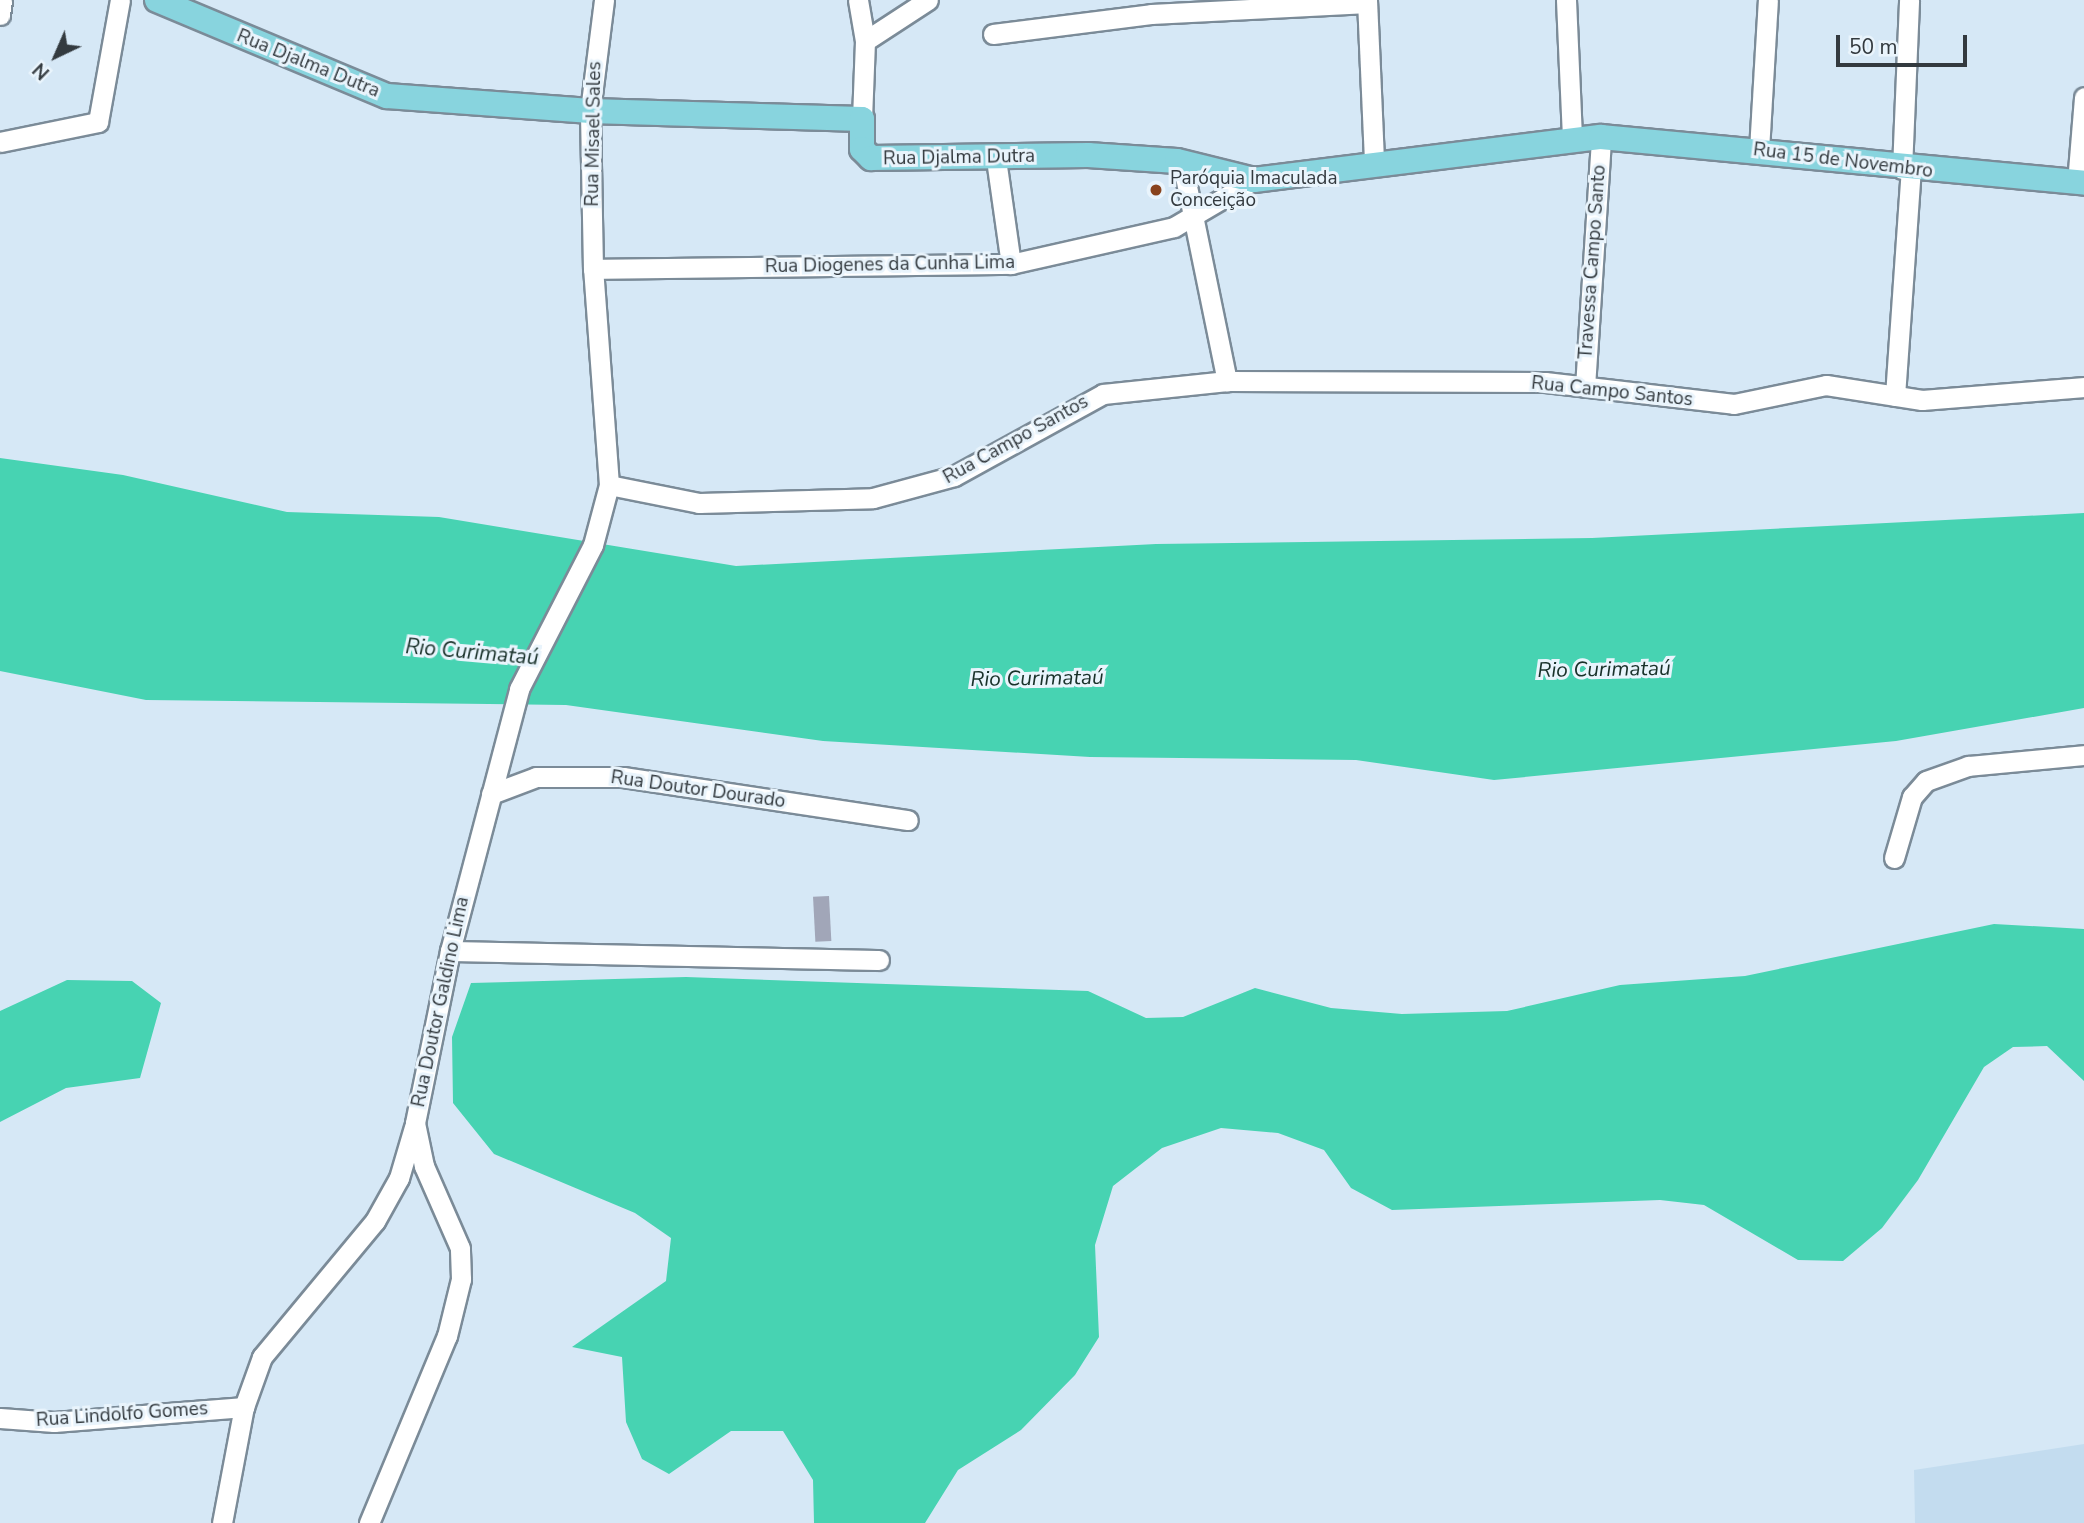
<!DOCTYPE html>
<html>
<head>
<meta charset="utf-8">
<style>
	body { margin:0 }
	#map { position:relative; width:2084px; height:1523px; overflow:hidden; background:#d6e8f6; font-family:"Nunito Sans",sans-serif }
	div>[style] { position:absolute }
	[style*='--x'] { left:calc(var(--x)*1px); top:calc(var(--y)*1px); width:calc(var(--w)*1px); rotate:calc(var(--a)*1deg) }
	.built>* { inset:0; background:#c3dcef }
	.water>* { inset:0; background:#47d3b2 }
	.building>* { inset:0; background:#a1a6b8; transform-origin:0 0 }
	.roads { filter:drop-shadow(2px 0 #7b8b98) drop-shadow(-2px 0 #7b8b98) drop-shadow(0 2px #7b8b98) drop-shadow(0 -2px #7b8b98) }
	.minor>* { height:19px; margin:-9.5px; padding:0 9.5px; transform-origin:9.5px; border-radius:9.5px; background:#fff }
	.major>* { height:24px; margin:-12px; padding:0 12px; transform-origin:12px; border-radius:12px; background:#88d4de }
	.dots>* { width:19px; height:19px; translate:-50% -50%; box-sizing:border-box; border:4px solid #e9f4fc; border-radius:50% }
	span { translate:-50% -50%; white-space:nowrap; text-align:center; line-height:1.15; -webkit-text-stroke:6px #e9f4fc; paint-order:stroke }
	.street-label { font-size:19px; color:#333a3f }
	.poi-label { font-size:19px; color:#333a3f }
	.left { translate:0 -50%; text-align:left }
	.water-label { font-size:21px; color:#19312a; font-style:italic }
	.north { position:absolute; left:21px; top:21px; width:70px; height:70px; -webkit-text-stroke:5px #e9f4fc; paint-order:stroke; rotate:224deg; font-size:19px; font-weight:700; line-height:28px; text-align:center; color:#333a3f }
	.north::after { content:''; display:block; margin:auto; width:24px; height:32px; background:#333a3f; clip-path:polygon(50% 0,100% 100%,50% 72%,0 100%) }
	.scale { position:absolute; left:1836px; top:35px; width:131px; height:32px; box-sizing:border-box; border:4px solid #333a3f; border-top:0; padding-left:9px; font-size:21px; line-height:24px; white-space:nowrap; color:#333a3f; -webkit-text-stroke:5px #e9f4fc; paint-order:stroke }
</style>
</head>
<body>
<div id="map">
	<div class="built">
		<div style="clip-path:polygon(2084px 1444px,2084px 1523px,1915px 1523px,1914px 1470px)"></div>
	</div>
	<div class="water">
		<div style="clip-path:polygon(0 458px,123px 475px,287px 512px,439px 517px,736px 566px,1156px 544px,1592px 538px,2084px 513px,2084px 708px,1896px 741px,1494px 780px,1356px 760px,1090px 757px,823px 741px,566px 705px,146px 700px,0 671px)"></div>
		<div style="clip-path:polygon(1994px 924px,2084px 929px,2084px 1081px,2047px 1046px,2013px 1047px,1984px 1067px,1918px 1180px,1882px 1228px,1843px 1261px,1798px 1260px,1704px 1205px,1660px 1200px,1392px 1210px,1351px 1188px,1324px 1150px,1278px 1133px,1221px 1128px,1162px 1148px,1113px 1186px,1095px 1245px,1099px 1337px,1075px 1375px,1021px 1430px,958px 1470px,925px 1523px,814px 1523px,813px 1480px,783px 1431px,731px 1431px,669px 1474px,642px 1459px,626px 1422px,622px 1357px,572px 1347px,666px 1281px,671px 1238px,635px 1213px,494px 1154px,453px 1103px,452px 1037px,471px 983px,686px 977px,1088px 991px,1146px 1018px,1183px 1017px,1255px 988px,1331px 1008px,1402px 1014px,1507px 1011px,1620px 985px,1745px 976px)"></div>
		<div style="clip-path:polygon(67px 980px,132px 981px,161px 1003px,140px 1078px,66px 1088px,0 1122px,0 1011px)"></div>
	</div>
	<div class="building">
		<div style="left:829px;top:896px;width:45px;height:16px;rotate:87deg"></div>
	</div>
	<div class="roads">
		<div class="minor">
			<div style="--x:858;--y:0;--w:42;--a:80.3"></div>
			<div style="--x:865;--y:41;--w:78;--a:92.2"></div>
			<div style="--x:1367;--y:0;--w:163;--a:87.5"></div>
			<div style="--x:1566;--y:0;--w:137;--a:87.5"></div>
			<div style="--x:0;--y:15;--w:15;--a:-82"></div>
			<div style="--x:993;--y:34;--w:159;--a:-7.2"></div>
			<div style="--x:1151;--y:14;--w:216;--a:-2.9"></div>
			<div style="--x:865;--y:41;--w:75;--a:-33.1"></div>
			<div style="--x:0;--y:142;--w:100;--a:-11.5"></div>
			<div style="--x:98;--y:122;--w:124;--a:-79.8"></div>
			<div style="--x:1759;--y:150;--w:150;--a:-86.6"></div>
			<div style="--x:996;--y:159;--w:106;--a:81.9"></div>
			<div style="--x:1182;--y:162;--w:224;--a:78.4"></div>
			<div style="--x:1902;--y:169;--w:169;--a:-87.6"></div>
			<div style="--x:2077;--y:183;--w:86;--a:-85.3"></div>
			<div style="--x:593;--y:269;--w:418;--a:-0.7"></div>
			<div style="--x:1011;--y:264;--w:167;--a:-12.8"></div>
			<div style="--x:1174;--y:227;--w:93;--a:-30.4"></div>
			<div style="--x:1585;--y:387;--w:251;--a:-86.3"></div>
			<div style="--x:1895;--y:396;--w:227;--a:-86"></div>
			<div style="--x:609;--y:485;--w:92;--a:11.3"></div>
			<div style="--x:699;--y:503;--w:174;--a:-1.6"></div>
			<div style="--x:873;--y:498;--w:84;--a:-15.2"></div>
			<div style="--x:954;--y:476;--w:170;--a:-28.8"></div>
			<div style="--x:1103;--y:394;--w:125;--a:-6"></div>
			<div style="--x:1227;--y:381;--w:318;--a:0.2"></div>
			<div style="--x:1545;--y:382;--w:190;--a:6.6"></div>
			<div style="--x:1734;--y:404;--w:94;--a:-11.7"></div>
			<div style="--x:1826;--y:385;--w:97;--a:8.9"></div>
			<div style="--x:1922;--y:400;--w:163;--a:-4.6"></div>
			<div style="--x:491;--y:794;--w:48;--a:-20.7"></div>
			<div style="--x:536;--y:777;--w:87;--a:0"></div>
			<div style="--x:623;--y:777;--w:288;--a:8.6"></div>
			<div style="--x:1894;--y:858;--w:64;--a:-73.6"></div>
			<div style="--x:1912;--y:797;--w:21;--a:-49"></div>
			<div style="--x:1926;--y:781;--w:45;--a:-19.7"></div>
			<div style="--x:1968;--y:766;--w:117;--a:-5.4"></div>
			<div style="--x:450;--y:951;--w:429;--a:1.2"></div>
			<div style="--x:0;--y:1418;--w:54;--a:4.2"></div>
			<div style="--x:54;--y:1422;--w:191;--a:-4.5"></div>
			<div style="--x:222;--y:1523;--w:118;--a:-79.3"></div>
			<div style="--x:244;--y:1407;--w:53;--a:-70.2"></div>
			<div style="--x:262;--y:1357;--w:177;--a:-50.3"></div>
			<div style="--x:375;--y:1221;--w:49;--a:-60.8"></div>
			<div style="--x:399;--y:1178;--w:53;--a:-73.6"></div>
			<div style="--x:369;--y:1523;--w:203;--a:-67.4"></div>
			<div style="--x:447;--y:1336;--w:59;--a:-76.2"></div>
			<div style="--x:461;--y:1279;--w:31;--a:-92"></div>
			<div style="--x:460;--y:1248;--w:90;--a:-113.7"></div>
			<div style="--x:424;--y:1166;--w:44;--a:-101.8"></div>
			<div style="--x:415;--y:1123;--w:176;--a:-78.5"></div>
			<div style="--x:450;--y:951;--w:271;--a:-75.2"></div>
			<div style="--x:519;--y:689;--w:162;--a:-62.8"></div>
			<div style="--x:593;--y:545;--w:62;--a:-75.1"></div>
			<div style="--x:609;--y:485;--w:217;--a:-94.2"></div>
			<div style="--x:593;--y:269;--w:158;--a:-91.1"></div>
			<div style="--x:590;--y:111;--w:112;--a:-82.8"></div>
		</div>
		<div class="major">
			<div style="--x:157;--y:0;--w:249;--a:22.7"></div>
			<div style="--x:387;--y:96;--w:204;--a:4.2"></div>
			<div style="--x:590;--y:111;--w:272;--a:1.7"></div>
			<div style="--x:862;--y:119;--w:30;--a:90"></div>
			<div style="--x:862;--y:149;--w:13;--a:45"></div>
			<div style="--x:871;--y:158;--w:217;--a:-0.8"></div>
			<div style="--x:1088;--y:155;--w:89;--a:3.9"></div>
			<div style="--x:1177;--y:161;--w:79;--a:13.9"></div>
			<div style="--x:1254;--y:180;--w:350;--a:-7.1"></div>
			<div style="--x:1601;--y:137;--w:485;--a:5.4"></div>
		</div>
	</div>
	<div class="dots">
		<div style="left:1156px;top:190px;background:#89431d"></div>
	</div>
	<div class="street-label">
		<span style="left:308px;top:64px;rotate:22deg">Rua Djalma Dutra</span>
		<span style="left:594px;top:134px;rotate:-89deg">Rua Misael Sales</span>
		<span style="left:959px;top:158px;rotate:-1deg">Rua Djalma Dutra</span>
		<span style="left:1843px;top:161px;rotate:7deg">Rua 15 de Novembro</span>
		<span style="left:1593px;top:262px;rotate:-86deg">Travessa Campo Santo</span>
		<span style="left:890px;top:265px;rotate:-1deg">Rua Diogenes da Cunha Lima</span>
		<span style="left:1612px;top:392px;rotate:6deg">Rua Campo Santos</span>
		<span style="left:1016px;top:440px;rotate:-29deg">Rua Campo Santos</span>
		<span style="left:698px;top:790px;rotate:8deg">Rua Doutor Dourado</span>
		<span style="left:441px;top:1002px;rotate:-78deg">Rua Doutor Galdino Lima</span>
		<span style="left:122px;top:1415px;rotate:-4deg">Rua Lindolfo Gomes</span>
	</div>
	<div class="poi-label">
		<span class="left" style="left:1170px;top:190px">Paróquia Imaculada<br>Conceição</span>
	</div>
	<div class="water-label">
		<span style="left:472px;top:652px;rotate:5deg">Rio Curimataú</span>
		<span style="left:1604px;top:669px;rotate:-1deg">Rio Curimataú</span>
		<span style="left:1037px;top:678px;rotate:-1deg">Rio Curimataú</span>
	</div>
	<div class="north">N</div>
	<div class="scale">50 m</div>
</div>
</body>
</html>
